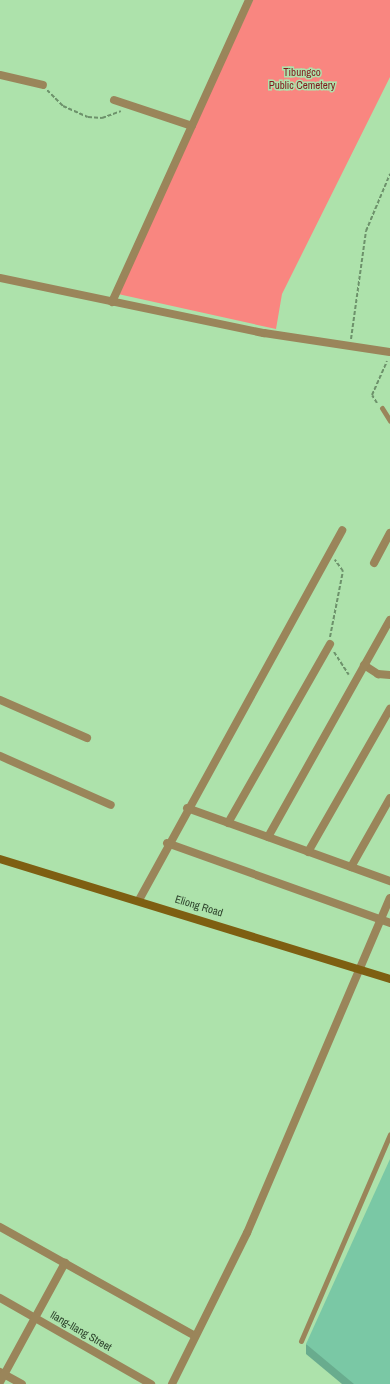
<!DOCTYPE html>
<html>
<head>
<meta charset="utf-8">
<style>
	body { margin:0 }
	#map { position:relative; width:390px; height:1384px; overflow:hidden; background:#ade2ab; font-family:"Archivo Narrow",sans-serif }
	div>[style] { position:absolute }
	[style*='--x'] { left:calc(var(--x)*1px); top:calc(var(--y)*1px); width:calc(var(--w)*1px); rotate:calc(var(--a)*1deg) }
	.green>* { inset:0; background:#f98680 }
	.path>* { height:2px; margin-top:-1px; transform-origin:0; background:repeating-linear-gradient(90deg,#6d926b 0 4px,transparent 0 6px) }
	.lane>* { height:5px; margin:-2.5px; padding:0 2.5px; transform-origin:2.5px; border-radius:2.5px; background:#9a855a }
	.street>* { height:8px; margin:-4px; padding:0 4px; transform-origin:4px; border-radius:4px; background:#9a855a }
	.secondary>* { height:8px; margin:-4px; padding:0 4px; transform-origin:4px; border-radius:4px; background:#7e5f12 }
	.wall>* { inset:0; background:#69ac8e }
	.building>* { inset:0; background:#7ac8a5 }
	span { translate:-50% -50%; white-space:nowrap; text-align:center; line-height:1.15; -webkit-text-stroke:3px #ade2ab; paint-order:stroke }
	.park-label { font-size:11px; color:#80191e }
	.street-label { font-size:11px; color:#2e442d }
</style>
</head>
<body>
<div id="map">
	<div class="green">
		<div style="clip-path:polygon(253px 0,390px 0,390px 77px,282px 294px,276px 329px,118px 294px)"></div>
	</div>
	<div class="path">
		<div style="--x:47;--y:90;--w:23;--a:45"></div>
		<div style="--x:63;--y:106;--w:27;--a:24"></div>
		<div style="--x:88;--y:117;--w:14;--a:4"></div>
		<div style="--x:102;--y:118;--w:20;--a:-20"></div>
		<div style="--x:351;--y:339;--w:109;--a:-82.1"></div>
		<div style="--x:366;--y:231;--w:62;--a:-67.2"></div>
		<div style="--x:377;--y:403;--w:9;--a:-122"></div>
		<div style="--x:372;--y:395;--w:37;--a:-66"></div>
		<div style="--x:330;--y:637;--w:67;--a:-78.9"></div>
		<div style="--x:343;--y:571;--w:14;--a:-126"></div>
		<div style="--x:334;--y:652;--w:27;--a:57"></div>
	</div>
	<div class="lane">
		<div style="--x:382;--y:408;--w:15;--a:58"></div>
		<div style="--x:301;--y:1341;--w:225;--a:-66.7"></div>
	</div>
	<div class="street">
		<div style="--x:0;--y:75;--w:44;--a:13.1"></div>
		<div style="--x:114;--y:100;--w:82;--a:18.4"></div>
		<div style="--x:0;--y:278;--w:270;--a:11.8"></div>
		<div style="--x:264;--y:333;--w:127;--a:8.6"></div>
		<div style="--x:112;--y:302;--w:332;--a:-65.6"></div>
		<div style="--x:374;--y:563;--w:34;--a:-62"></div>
		<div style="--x:364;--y:665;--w:17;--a:33"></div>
		<div style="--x:378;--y:674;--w:12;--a:5"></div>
		<div style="--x:0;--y:700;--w:95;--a:23.6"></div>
		<div style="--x:0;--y:756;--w:121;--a:23.8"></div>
		<div style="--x:187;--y:808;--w:216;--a:19.8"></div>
		<div style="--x:228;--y:823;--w:206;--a:-60.3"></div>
		<div style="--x:268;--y:837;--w:249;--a:-60.7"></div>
		<div style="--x:167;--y:843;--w:237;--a:19.7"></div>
		<div style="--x:308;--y:852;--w:165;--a:-60.2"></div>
		<div style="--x:351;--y:867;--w:79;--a:-60.5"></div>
		<div style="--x:139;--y:900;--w:422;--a:-61.2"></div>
		<div style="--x:0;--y:1227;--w:223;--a:29.2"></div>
		<div style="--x:0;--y:1298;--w:174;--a:29.7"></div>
		<div style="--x:0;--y:1372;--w:25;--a:29"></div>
		<div style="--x:0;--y:1382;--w:136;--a:-61.4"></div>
		<div style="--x:172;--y:1384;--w:169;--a:-63.6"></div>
		<div style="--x:247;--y:1233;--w:364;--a:-66.9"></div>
	</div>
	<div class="secondary">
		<div style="--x:0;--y:859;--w:408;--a:17.1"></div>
	</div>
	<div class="wall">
		<div style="clip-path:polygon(306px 1344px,390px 1384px,342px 1384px,306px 1354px)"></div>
	</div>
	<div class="building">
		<div style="clip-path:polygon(390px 1159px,390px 1384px,354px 1384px,306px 1344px)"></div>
	</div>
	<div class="park-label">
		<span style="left:302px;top:79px">Tibungco<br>Public Cemetery</span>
	</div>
	<div class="street-label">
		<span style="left:199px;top:906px;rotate:17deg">Eliong Road</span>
		<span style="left:81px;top:1331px;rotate:30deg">Ilang-Ilang Street</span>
	</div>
</div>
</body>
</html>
